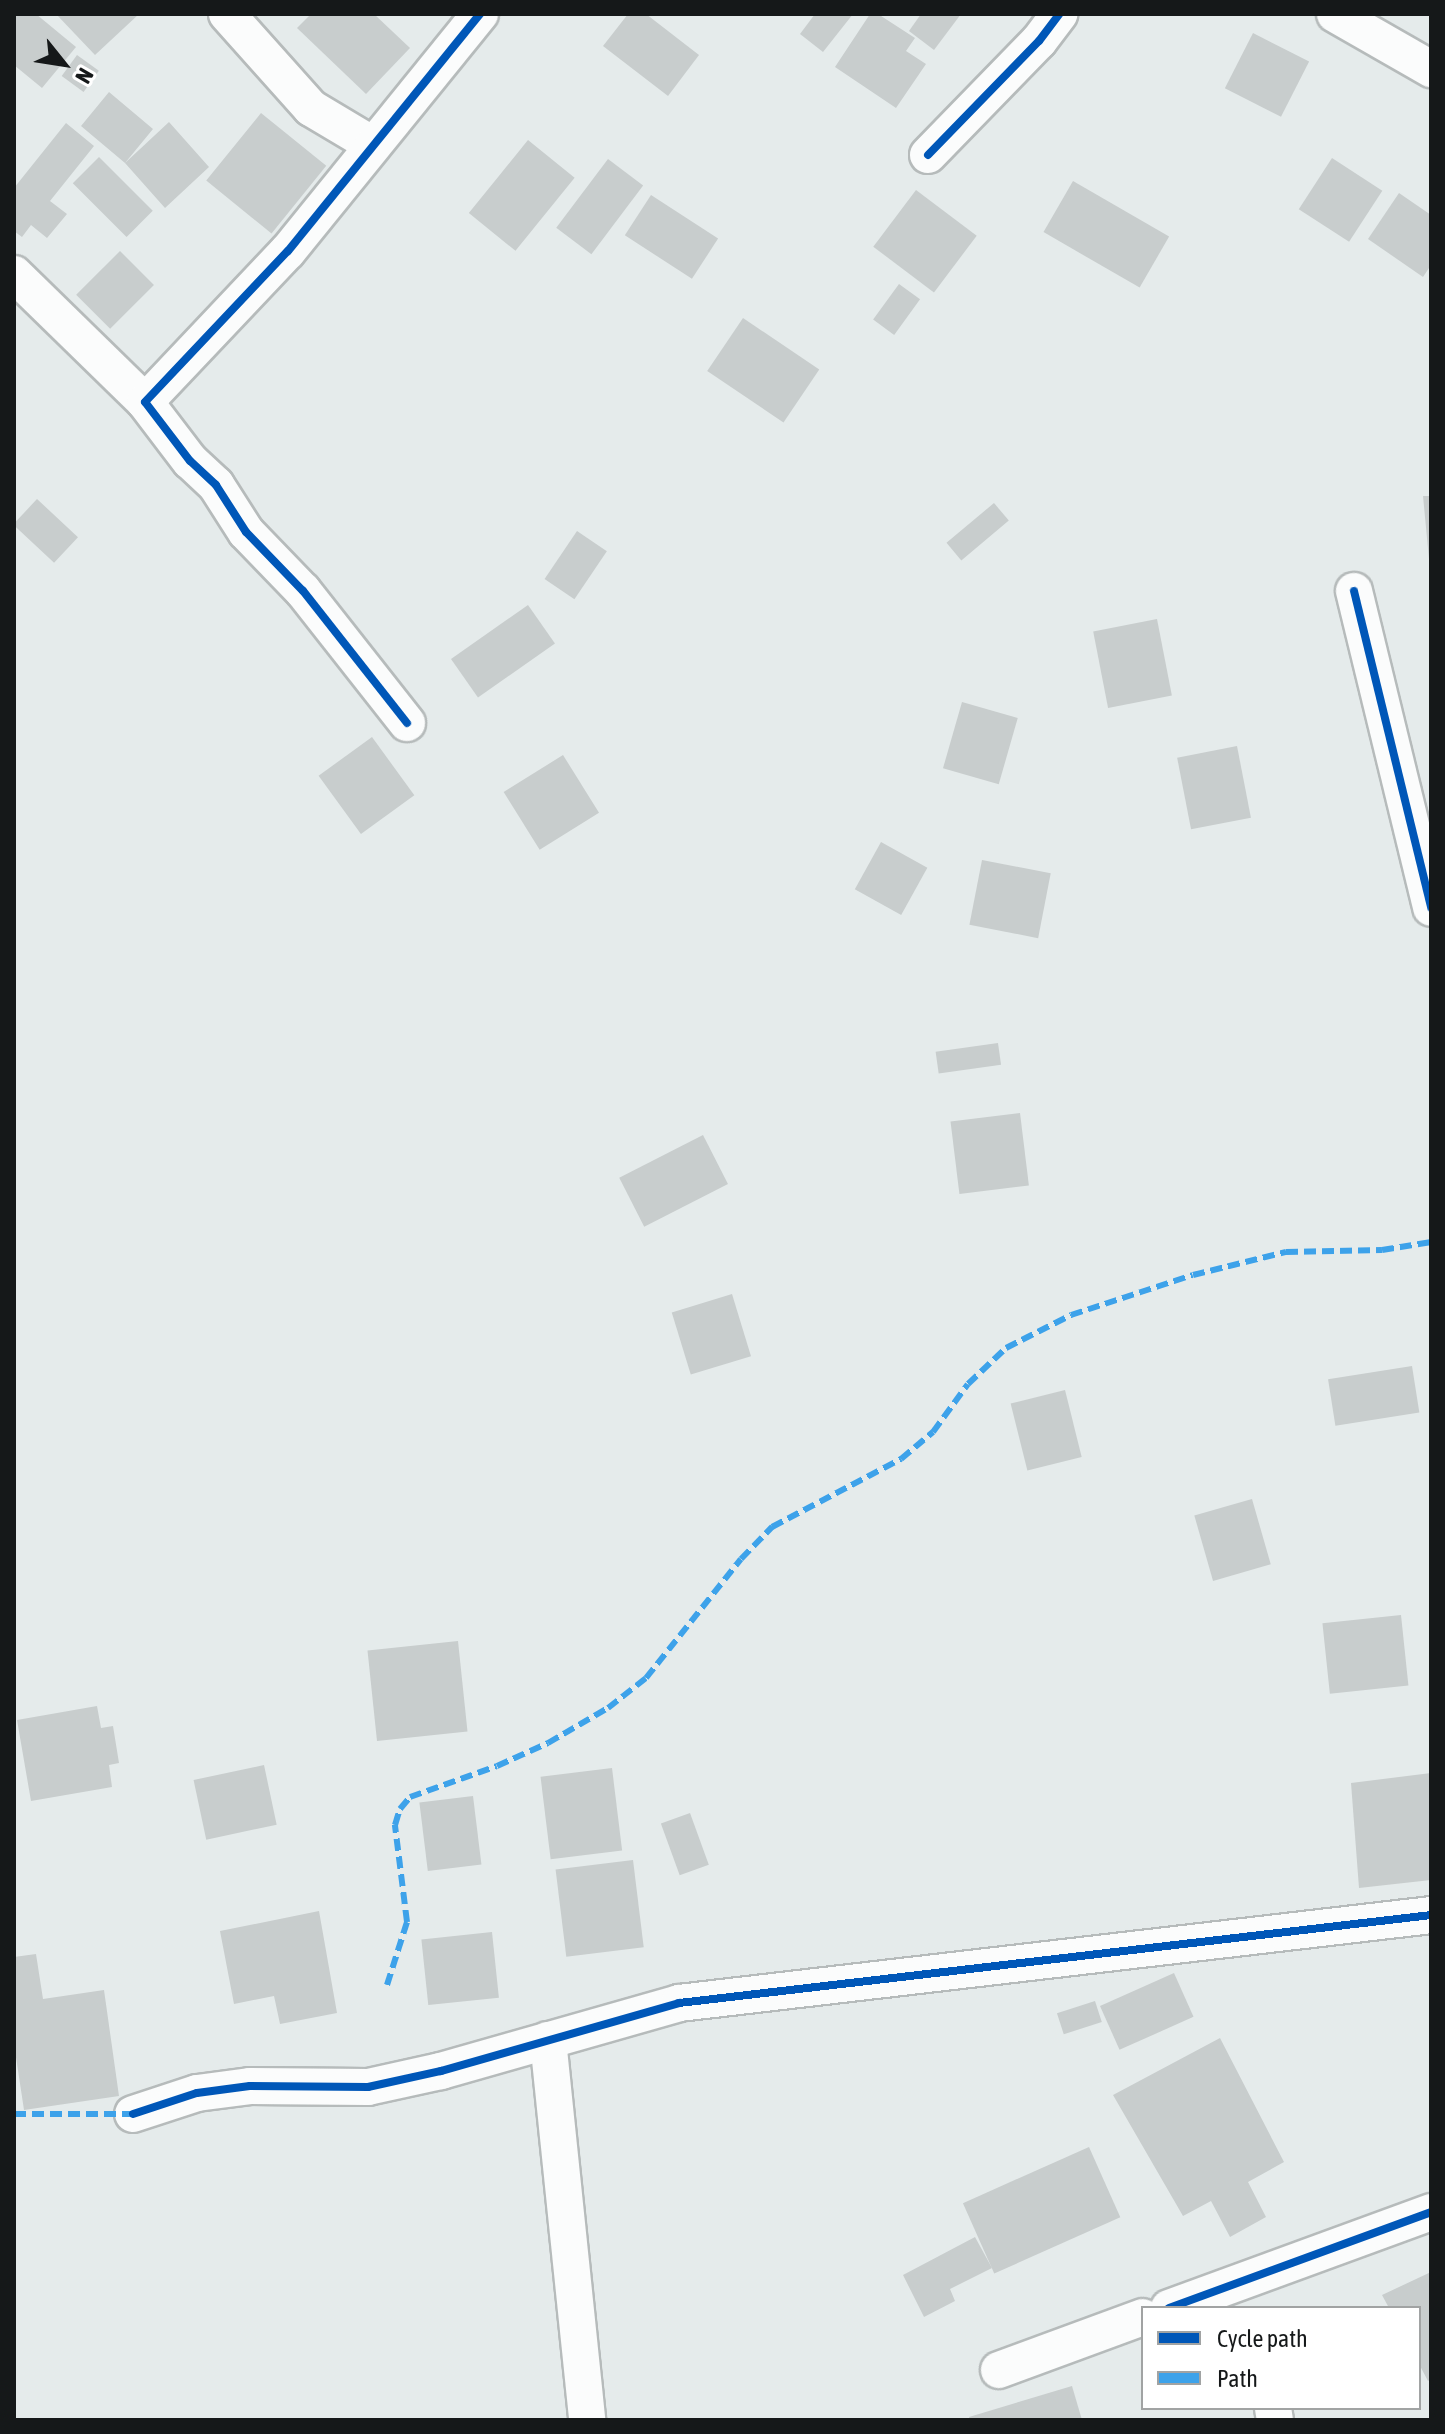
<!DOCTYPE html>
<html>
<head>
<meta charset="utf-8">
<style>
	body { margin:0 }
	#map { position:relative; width:1445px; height:2434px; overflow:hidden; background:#e5ebeb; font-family:"Asap Condensed",sans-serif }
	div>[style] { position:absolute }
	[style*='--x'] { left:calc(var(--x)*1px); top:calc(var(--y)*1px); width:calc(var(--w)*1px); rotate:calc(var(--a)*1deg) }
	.building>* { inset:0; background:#c8cdcd; transform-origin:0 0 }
	.roads { filter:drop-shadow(2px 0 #b6bbbb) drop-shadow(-2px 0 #b6bbbb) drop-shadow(0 2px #b6bbbb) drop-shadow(0 -2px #b6bbbb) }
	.street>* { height:36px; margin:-18px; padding:0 18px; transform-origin:18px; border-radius:18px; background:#fbfcfc }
	.quiet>* { height:6px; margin-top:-3px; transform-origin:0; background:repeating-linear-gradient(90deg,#3da2ea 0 12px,transparent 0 18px) }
	.cycleway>* { height:8px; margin:-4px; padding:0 4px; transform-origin:4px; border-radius:4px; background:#0057b8 }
	span { translate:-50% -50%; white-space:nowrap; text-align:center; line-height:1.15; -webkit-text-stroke:6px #fff; paint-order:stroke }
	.frame { position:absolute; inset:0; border:16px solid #151819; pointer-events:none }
	.legend { position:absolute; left:1141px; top:2306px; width:280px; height:104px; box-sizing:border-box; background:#fff; border:2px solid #a1a3a3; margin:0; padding:10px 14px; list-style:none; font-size:24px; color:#151819 }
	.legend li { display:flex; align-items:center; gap:16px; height:40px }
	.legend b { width:40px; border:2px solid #a1a3a3 }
	.north { position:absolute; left:24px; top:24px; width:80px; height:80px; -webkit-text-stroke:6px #fff; paint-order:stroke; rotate:120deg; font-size:22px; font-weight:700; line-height:32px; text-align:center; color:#151819 }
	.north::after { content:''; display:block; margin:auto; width:28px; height:36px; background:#151819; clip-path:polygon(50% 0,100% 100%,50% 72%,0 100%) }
</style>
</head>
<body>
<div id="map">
	<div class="building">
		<div style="clip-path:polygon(14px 14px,36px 14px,76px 47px,42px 88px,14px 65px)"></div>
		<div style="clip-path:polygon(56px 14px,139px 14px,95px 55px)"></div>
		<div style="clip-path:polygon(311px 14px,374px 14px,410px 48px,366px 94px,297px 28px)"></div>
		<div style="clip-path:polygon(628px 14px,646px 14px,699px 55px,668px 96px,603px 46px)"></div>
		<div style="clip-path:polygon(815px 14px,853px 14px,823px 52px,800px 34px)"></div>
		<div style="clip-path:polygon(870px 14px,878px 14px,915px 38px,906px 51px,926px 64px,896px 108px,835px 67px)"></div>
		<div style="clip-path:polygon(921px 14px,961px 14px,934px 50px,909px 31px)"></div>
		<div style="left:1253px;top:33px;width:63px;height:62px;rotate:27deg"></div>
		<div style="left:77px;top:55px;width:27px;height:26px;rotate:36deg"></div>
		<div style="clip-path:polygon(109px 92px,153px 129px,125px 163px,169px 122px,209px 167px,165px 208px,125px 163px,81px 126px)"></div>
		<div style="left:261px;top:113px;width:84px;height:87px;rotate:39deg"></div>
		<div style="clip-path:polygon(66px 123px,94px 146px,50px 201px,67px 214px,47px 238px,31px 225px,22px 237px,14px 231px,14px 188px)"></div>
		<div style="left:528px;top:140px;width:60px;height:94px;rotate:39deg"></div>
		<div style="left:99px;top:157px;width:76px;height:37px;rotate:45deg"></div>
		<div style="left:1332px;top:158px;width:60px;height:61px;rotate:33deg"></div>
		<div style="left:608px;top:159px;width:44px;height:86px;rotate:37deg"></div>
		<div style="left:1073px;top:181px;width:111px;height:59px;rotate:30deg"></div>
		<div style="left:916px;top:190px;width:76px;height:71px;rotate:37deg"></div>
		<div style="clip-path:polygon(1399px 193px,1431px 215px,1431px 265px,1423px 277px,1368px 239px)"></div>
		<div style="left:651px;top:195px;width:80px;height:48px;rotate:33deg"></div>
		<div style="left:120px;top:251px;width:48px;height:62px;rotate:45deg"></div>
		<div style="left:899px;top:284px;width:26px;height:44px;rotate:36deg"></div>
		<div style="left:743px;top:318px;width:92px;height:64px;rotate:34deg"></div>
		<div style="clip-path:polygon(1423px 496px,1431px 496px,1431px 559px,1429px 559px)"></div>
		<div style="left:37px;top:499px;width:56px;height:35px;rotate:43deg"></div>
		<div style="left:994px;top:503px;width:23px;height:62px;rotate:50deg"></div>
		<div style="left:577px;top:531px;width:36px;height:58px;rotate:34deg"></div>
		<div style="left:528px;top:605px;width:47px;height:94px;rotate:55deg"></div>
		<div style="left:1157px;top:619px;width:78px;height:65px;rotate:79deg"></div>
		<div style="left:962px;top:702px;width:58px;height:69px;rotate:16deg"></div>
		<div style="left:372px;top:737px;width:72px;height:66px;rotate:54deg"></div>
		<div style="left:1237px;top:746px;width:73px;height:61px;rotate:79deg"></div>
		<div style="left:563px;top:755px;width:68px;height:70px;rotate:58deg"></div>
		<div style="left:881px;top:842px;width:53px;height:54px;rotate:29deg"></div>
		<div style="left:982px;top:860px;width:70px;height:66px;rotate:11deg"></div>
		<div style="left:998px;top:1043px;width:22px;height:63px;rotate:82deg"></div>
		<div style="left:1020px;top:1113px;width:73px;height:70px;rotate:83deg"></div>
		<div style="left:703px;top:1135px;width:55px;height:94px;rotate:63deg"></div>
		<div style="left:732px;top:1294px;width:65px;height:63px;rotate:73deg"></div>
		<div style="left:1412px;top:1366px;width:47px;height:85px;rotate:81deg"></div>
		<div style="left:1065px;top:1390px;width:69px;height:56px;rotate:76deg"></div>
		<div style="left:1252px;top:1499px;width:68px;height:60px;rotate:74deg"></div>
		<div style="left:1401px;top:1615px;width:71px;height:79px;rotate:84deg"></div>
		<div style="left:458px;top:1641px;width:91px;height:91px;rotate:84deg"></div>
		<div style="clip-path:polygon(97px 1706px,101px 1728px,113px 1726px,119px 1763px,109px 1765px,112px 1787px,31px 1801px,17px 1720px)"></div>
		<div style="left:264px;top:1765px;width:61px;height:72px;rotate:78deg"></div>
		<div style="left:612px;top:1768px;width:83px;height:72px;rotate:83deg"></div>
		<div style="clip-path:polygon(1431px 1773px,1431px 1880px,1359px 1888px,1351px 1783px)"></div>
		<div style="left:473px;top:1796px;width:69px;height:54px;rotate:83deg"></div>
		<div style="left:690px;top:1813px;width:55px;height:31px;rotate:70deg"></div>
		<div style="left:633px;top:1860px;width:88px;height:78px;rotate:83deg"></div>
		<div style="clip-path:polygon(319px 1911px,337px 2013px,280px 2024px,274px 1996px,234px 2004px,220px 1931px)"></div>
		<div style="left:492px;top:1932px;width:66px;height:71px;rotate:84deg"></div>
		<div style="clip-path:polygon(36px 1954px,43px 1999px,104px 1990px,119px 2096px,24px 2110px,14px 2044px,14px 1957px)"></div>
		<div style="left:1174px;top:1973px;width:48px;height:81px;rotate:66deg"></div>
		<div style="left:1095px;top:2001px;width:22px;height:40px;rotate:72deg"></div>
		<div style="clip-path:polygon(1220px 2038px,1284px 2162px,1248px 2182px,1266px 2217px,1230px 2237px,1211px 2201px,1183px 2216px,1113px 2095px)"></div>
		<div style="left:1089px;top:2147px;width:77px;height:138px;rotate:66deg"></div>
		<div style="clip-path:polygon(975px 2237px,992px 2268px,950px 2289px,955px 2301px,924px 2317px,903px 2275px)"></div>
		<div style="clip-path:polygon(1431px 2272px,1431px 2379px,1428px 2381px,1419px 2364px,1419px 2308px,1389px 2308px,1382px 2295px)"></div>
		<div style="clip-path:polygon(1072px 2386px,1082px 2420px,970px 2420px,969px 2417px)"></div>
	</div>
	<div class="roads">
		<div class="street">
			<div style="--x:227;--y:14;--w:126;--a:48.2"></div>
			<div style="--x:311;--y:108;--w:72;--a:30.8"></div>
			<div style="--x:1335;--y:14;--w:111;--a:29.8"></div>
			<div style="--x:928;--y:155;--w:159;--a:-45.8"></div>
			<div style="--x:1039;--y:41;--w:34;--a:-53"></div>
			<div style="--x:14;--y:274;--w:183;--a:44.3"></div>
			<div style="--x:1354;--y:591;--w:326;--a:76.3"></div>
			<div style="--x:407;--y:723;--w:168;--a:-128.2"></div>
			<div style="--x:303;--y:591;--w:82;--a:-134"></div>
			<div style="--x:246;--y:532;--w:56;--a:-122.6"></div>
			<div style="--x:216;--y:485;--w:35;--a:-137"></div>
			<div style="--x:190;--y:461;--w:74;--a:-127.3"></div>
			<div style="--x:145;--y:402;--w:208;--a:-46.6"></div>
			<div style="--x:288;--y:251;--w:305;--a:-51"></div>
			<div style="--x:548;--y:2040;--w:382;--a:84.1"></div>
			<div style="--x:133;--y:2114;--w:67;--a:-18.2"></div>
			<div style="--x:197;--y:2093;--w:53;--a:-7.5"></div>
			<div style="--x:250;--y:2086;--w:118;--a:0.5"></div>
			<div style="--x:368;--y:2087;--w:75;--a:-12.4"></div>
			<div style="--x:441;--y:2071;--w:248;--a:-15.9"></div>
			<div style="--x:679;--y:2003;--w:757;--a:-6.67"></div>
			<div style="--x:1169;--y:2308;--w:279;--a:-20.1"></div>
			<div style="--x:999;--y:2370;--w:153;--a:-20.2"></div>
			<div style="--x:1273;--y:2408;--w:12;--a:81"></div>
		</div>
	</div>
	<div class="quiet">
		<div style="--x:387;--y:1985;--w:66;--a:-72.4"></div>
		<div style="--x:407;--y:1922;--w:98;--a:-97.1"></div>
		<div style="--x:395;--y:1825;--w:17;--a:-73"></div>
		<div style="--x:400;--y:1809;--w:16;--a:-50"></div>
		<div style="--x:410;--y:1797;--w:92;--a:-19.6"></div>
		<div style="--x:497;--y:1766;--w:56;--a:-24.3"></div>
		<div style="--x:548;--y:1743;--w:69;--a:-30.3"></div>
		<div style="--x:608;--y:1708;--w:48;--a:-38.3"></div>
		<div style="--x:646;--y:1678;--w:152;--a:-51.4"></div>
		<div style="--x:741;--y:1559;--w:45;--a:-45.9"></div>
		<div style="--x:772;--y:1527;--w:146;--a:-27.8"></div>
		<div style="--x:901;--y:1459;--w:42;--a:-40.2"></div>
		<div style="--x:933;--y:1432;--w:59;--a:-53.9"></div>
		<div style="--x:968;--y:1384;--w:52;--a:-43.5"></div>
		<div style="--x:1006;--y:1348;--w:73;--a:-26.9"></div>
		<div style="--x:1071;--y:1315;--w:128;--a:-18.2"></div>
		<div style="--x:1193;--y:1275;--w:96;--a:-13.9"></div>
		<div style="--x:1286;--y:1252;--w:96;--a:-1.2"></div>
		<div style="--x:1382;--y:1250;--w:50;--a:-9.3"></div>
		<div style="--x:14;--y:2114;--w:119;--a:0"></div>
	</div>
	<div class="cycleway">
		<div style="--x:928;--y:155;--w:159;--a:-45.8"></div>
		<div style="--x:1039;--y:41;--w:34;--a:-53"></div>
		<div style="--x:1354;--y:591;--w:326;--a:76.3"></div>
		<div style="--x:407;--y:723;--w:168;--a:-128.2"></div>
		<div style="--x:303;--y:591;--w:82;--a:-134"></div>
		<div style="--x:246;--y:532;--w:56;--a:-122.6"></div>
		<div style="--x:216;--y:485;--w:35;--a:-137"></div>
		<div style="--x:190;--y:461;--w:74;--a:-127.3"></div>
		<div style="--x:145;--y:402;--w:208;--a:-46.6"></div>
		<div style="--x:288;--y:251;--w:305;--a:-51"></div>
		<div style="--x:133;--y:2114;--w:67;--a:-18.2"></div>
		<div style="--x:197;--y:2093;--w:53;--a:-7.5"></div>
		<div style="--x:250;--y:2086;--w:118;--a:0.5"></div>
		<div style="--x:368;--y:2087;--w:75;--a:-12.4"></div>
		<div style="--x:441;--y:2071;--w:248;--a:-15.9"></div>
		<div style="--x:679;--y:2003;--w:757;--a:-6.67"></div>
		<div style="--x:1169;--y:2308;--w:279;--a:-20.1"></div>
	</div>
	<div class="frame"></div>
	<ul class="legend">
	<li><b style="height:10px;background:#0057b8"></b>Cycle path</li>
	<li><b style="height:10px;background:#3da2ea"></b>Path</li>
	</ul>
	<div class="north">N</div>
</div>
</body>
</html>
